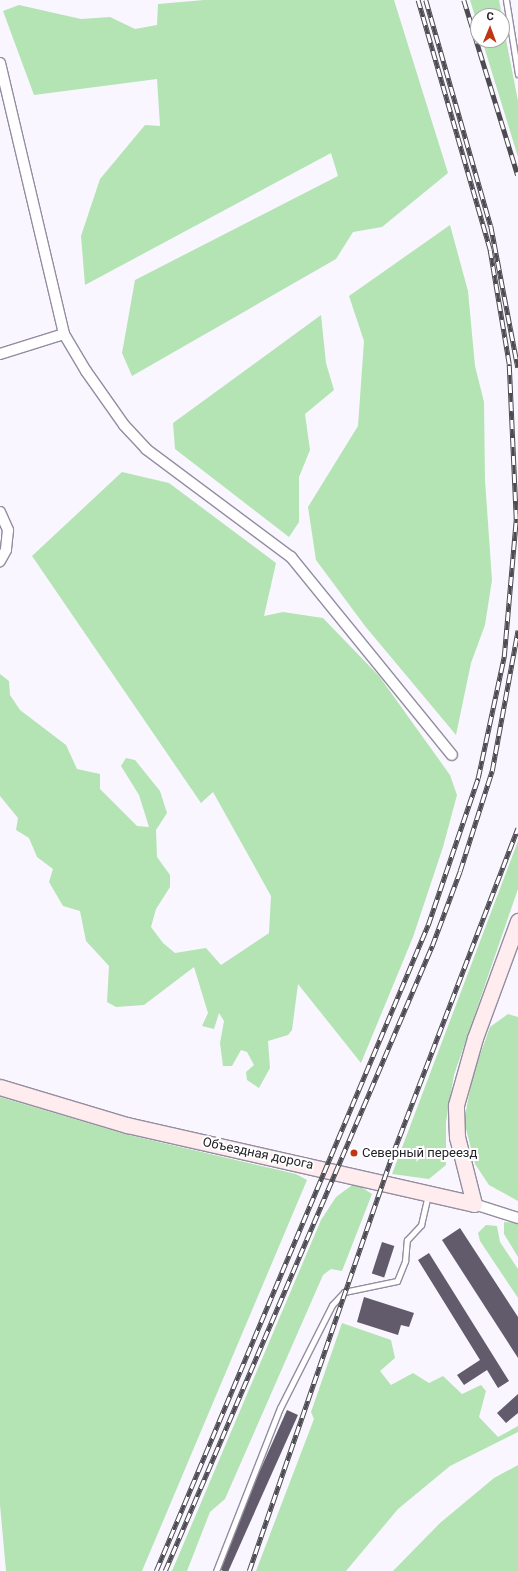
<!DOCTYPE html>
<html>
<head>
<meta charset="utf-8">
<style>
	body { margin:0 }
	#map { position:relative; width:518px; height:1571px; overflow:hidden; background:#f9f6ff; font-family:Roboto,sans-serif }
	div>[style] { position:absolute }
	[style*='--x'] { left:calc(var(--x)*1px); top:calc(var(--y)*1px); width:calc(var(--w)*1px); rotate:calc(var(--a)*1deg) }
	.green>* { inset:0; background:#b4e4b3 }
	.building>* { inset:0; background:#615b6c; transform-origin:0 0 }
	.roads { filter:drop-shadow(1px 0 #938da0) drop-shadow(-1px 0 #938da0) drop-shadow(0 1px #938da0) drop-shadow(0 -1px #938da0) }
	.lane>* { height:5px; margin:-2.5px; padding:0 2.5px; transform-origin:2.5px; border-radius:2.5px; background:#fff }
	.street>* { height:10px; margin:-5px; padding:0 5px; transform-origin:5px; border-radius:5px; background:#fff }
	.secondary>* { height:15px; margin:-7.5px; padding:0 7.5px; transform-origin:7.5px; border-radius:7.5px; background:#feecee }
	.rail>* { height:4.5px; margin-top:-2.25px; transform-origin:0; background:repeating-linear-gradient(90deg,#fff 0 9px,#4d4b52 0 18px); box-sizing:border-box; border-block:1px solid #4d4b52 }
	.dots>* { width:11px; height:11px; translate:-50% -50%; box-sizing:border-box; border:2px solid #fff; border-radius:50% }
	span { translate:-50% -50%; white-space:nowrap; text-align:center; line-height:1.15; -webkit-text-stroke:4px #fff; paint-order:stroke }
	.poi-label { font-size:13px; color:#242229 }
	.left { translate:0 -50%; text-align:left }
	.street-label { font-size:13px; color:#242229 }
	.north { position:absolute; left:470px; top:8px; width:40px; height:40px; box-sizing:border-box; background:#fff; border:1px solid #a7a7a9; border-radius:50%; rotate:1deg; font-size:11px; font-weight:700; line-height:16px; text-align:center; color:#242229 }
	.north::after { content:''; display:block; margin:auto; width:14px; height:18px; background:#c03612; clip-path:polygon(50% 0,100% 100%,50% 72%,0 100%) }
</style>
</head>
<body>
<div id="map">
	<div class="green">
		<div style="clip-path:polygon(204px 0,394px 0,448px 173px,382px 227px,353px 232px,336px 259px,132px 376px,122px 353px,135px 280px,338px 176px,331px 153px,85px 285px,81px 236px,100px 179px,145px 125px,160px 126px,157px 79px,34px 95px,3px 11px,19px 5px,81px 19px,110px 17px,135px 29px,157px 25px,158px 4px)"></div>
		<div style="clip-path:polygon(470px 0,499px 0,502px 16px,478px 16px,478px 26px)"></div>
		<div style="clip-path:polygon(502px 19px,518px 101px,518px 157px,482px 40px,502px 40px)"></div>
		<div style="clip-path:polygon(450px 225px,468px 291px,475px 366px,484px 402px,485px 480px,492px 580px,485px 625px,471px 663px,456px 735px,365px 626px,316px 560px,308px 507px,358px 426px,364px 341px,349px 296px)"></div>
		<div style="clip-path:polygon(321px 315px,326px 363px,334px 390px,305px 414px,310px 450px,299px 477px,299px 522px,289px 537px,175px 449px,173px 423px)"></div>
		<div style="clip-path:polygon(122px 472px,169px 483px,276px 563px,264px 616px,283px 612px,323px 618px,379px 676px,450px 775px,457px 795px,443px 847px,413px 937px,361px 1063px,298px 984px,292px 1030px,288px 1035px,268px 1041px,270px 1068px,259px 1088px,247px 1080px,246px 1072px,254px 1065px,247px 1052px,241px 1050px,232px 1066px,223px 1066px,220px 1043px,224px 1021px,219px 1013px,214px 1029px,202px 1026px,208px 1013px,194px 967px,144px 1005px,116px 1007px,107px 1002px,109px 966px,86px 941px,80px 911px,63px 906px,49px 882px,53px 869px,37px 857px,29px 838px,16px 830px,18px 818px,0 796px,0 674px,9px 681px,10px 695px,20px 710px,66px 745px,77px 769px,100px 774px,100px 789px,137px 826px,149px 827px,139px 795px,121px 766px,126px 758px,135px 760px,160px 791px,167px 813px,156px 830px,157px 857px,170px 875px,170px 887px,156px 909px,151px 927px,163px 943px,175px 953px,206px 948px,221px 965px,269px 933px,271px 896px,213px 792px,201px 803px,32px 556px)"></div>
		<div style="clip-path:polygon(518px 841px,518px 889px,454px 1075px,446px 1122px,446px 1165px,429px 1179px,392px 1174px)"></div>
		<div style="clip-path:polygon(508px 1014px,518px 1017px,518px 1201px,489px 1185px,475px 1164px,464px 1121px,473px 1074px,490px 1027px)"></div>
		<div style="clip-path:polygon(0 1097px,125px 1134px,296px 1174px,307px 1180px,142px 1571px,6px 1571px,0 1505px)"></div>
		<div style="clip-path:polygon(355px 1183px,372px 1194px,342px 1271px,331px 1269px,323px 1275px,225px 1499px,210px 1512px,187px 1571px,172px 1571px,321px 1220px,336px 1197px)"></div>
		<div style="clip-path:polygon(504px 1222px,518px 1223px,518px 1257px,504px 1234px)"></div>
		<div style="clip-path:polygon(486px 1225px,497px 1226px,500px 1242px,518px 1269px,518px 1298px,480px 1241px,478px 1233px)"></div>
		<div style="clip-path:polygon(342px 1323px,391px 1340px,395px 1358px,380px 1371px,391px 1385px,413px 1373px,429px 1383px,443px 1376px,462px 1394px,481px 1385px,486px 1391px,479px 1417px,498px 1437px,518px 1426px,518px 1432px,450px 1466px,398px 1509px,346px 1571px,256px 1571px,314px 1419px,311px 1412px)"></div>
		<div style="clip-path:polygon(518px 1465px,518px 1571px,393px 1571px,440px 1523px,494px 1478px)"></div>
	</div>
	<div class="building">
		<div style="clip-path:polygon(460px 1228px,518px 1317px,518px 1358px,442px 1240px)"></div>
		<div style="left:382px;top:1242px;width:13px;height:33px;rotate:18deg"></div>
		<div style="clip-path:polygon(429px 1253px,509px 1381px,498px 1388px,487px 1370px,464px 1385px,457px 1375px,480px 1360px,418px 1260px)"></div>
		<div style="clip-path:polygon(364px 1297px,414px 1313px,409px 1327px,401px 1325px,398px 1335px,357px 1322px)"></div>
		<div style="clip-path:polygon(518px 1394px,518px 1413px,506px 1423px,497px 1413px)"></div>
		<div style="left:287px;top:1410px;width:12px;height:173px;rotate:24deg"></div>
	</div>
	<div class="roads">
		<div class="lane">
			<div style="--x:506;--y:0;--w:75;--a:80.8"></div>
			<div style="--x:216;--y:1571;--w:175;--a:-68.6"></div>
			<div style="--x:280;--y:1408;--w:115;--a:-63.2"></div>
			<div style="--x:332;--y:1305;--w:18;--a:-47"></div>
			<div style="--x:344;--y:1292;--w:54;--a:-11.7"></div>
			<div style="--x:397;--y:1281;--w:22;--a:-68"></div>
			<div style="--x:405;--y:1261;--w:21;--a:-85"></div>
			<div style="--x:407;--y:1240;--w:21;--a:-47"></div>
			<div style="--x:421;--y:1225;--w:32;--a:-77"></div>
		</div>
		<div class="street">
			<div style="--x:0;--y:63;--w:278;--a:76.7"></div>
			<div style="--x:64;--y:334;--w:43;--a:59.3"></div>
			<div style="--x:86;--y:371;--w:66;--a:54.9"></div>
			<div style="--x:124;--y:425;--w:33;--a:47"></div>
			<div style="--x:146;--y:449;--w:181;--a:36.7"></div>
			<div style="--x:291;--y:557;--w:255;--a:50.9"></div>
			<div style="--x:0;--y:354;--w:67;--a:-17.4"></div>
			<div style="--x:0;--y:512;--w:20;--a:66"></div>
			<div style="--x:8;--y:530;--w:20;--a:96"></div>
			<div style="--x:6;--y:550;--w:13;--a:119"></div>
			<div style="--x:474;--y:1204;--w:46;--a:17.7"></div>
		</div>
		<div class="secondary">
			<div style="--x:0;--y:1087;--w:133;--a:16.7"></div>
			<div style="--x:127;--y:1125;--w:356;--a:12.8"></div>
			<div style="--x:474;--y:1204;--w:69;--a:-104.2"></div>
			<div style="--x:457;--y:1137;--w:32;--a:-92"></div>
			<div style="--x:456;--y:1105;--w:70;--a:-74.2"></div>
			<div style="--x:475;--y:1038;--w:125;--a:-69.8"></div>
		</div>
	</div>
	<div class="rail">
		<div style="--x:426;--y:0;--w:235;--a:74"></div>
		<div style="--x:491;--y:226;--w:144;--a:79.2"></div>
		<div style="--x:464;--y:0;--w:183;--a:72.9"></div>
		<div style="--x:156;--y:1571;--w:701;--a:-67.17"></div>
		<div style="--x:428;--y:925;--w:155;--a:-71.2"></div>
		<div style="--x:478;--y:778;--w:124;--a:-77.9"></div>
		<div style="--x:504;--y:657;--w:139;--a:-85"></div>
		<div style="--x:516;--y:519;--w:155;--a:-92.6"></div>
		<div style="--x:509;--y:364;--w:116;--a:-99.5"></div>
		<div style="--x:490;--y:250;--w:260;--a:-106.1"></div>
		<div style="--x:165;--y:1571;--w:680;--a:-66.87"></div>
		<div style="--x:432;--y:946;--w:80;--a:-69.5"></div>
		<div style="--x:460;--y:871;--w:105;--a:-72.3"></div>
		<div style="--x:492;--y:771;--w:143;--a:-79.6"></div>
		<div style="--x:249;--y:1571;--w:442;--a:-71"></div>
		<div style="--x:393;--y:1153;--w:348;--a:-69"></div>
	</div>
	<div class="dots">
		<div style="left:354px;top:1153px;background:#c03612"></div>
	</div>
	<div class="poi-label">
		<span class="left" style="left:362px;top:1153px">Северный переезд</span>
	</div>
	<div class="street-label">
		<span style="left:258px;top:1154px;rotate:12deg">Объездная дорога</span>
	</div>
	<div class="north">С</div>
</div>
</body>
</html>
